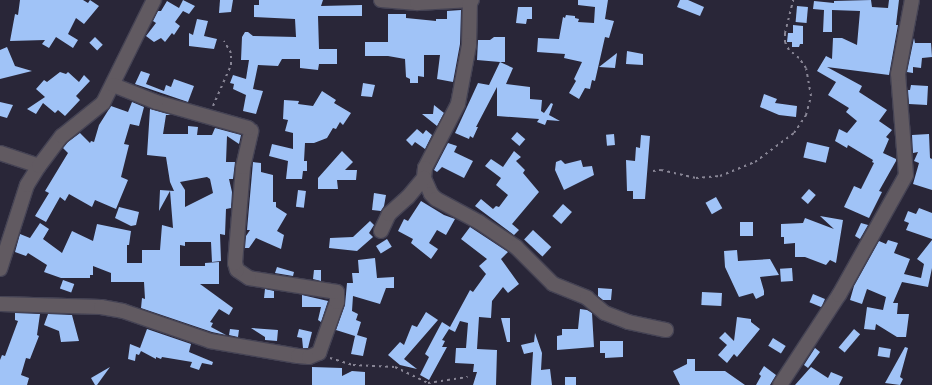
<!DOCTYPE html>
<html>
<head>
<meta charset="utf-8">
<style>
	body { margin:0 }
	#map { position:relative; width:932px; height:385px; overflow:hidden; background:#292638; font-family:Signika,sans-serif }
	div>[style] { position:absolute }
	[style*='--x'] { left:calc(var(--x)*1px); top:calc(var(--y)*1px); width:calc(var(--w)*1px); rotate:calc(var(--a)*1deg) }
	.building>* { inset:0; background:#a0c3f7; transform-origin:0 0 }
	.path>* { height:2px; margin-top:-1px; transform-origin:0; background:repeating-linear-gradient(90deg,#888595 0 2.5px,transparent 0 6.5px) }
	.roads { filter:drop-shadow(1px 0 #454354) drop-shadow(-1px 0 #454354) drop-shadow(0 1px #454354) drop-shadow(0 -1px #454354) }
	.minor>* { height:14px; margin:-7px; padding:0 7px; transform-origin:7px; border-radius:7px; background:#615a61 }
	span { translate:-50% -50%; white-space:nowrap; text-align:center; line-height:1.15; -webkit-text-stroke:5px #111019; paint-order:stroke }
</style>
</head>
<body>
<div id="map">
	<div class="building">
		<div style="clip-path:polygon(20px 0,83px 0,88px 3px,90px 0,99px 6px,84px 24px,76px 18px,68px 34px,78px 40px,73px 48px,56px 37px,49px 48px,42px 44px,45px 40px,10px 41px,15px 14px,18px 15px)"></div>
		<div style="clip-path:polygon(183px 0,195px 6px,189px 14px,183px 11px,175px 22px,180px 26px,174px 35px,172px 33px,165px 42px,161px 38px,154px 42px,146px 36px,156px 23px,153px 21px,158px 11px,161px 11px,167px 1px,179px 8px)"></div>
		<div style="clip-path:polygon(220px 0,233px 0,231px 12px,219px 13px)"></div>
		<div style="clip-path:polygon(259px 0,323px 0,321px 6px,362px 5px,362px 16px,318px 16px,319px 49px,337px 49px,337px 64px,319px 64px,318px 70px,300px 68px,300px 59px,282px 59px,278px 66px,258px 65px,253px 89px,263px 91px,256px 114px,243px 111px,246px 95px,233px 89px,234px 84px,230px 83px,233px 75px,246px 79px,249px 60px,241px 60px,242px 37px,245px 32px,248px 32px,253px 36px,296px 37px,295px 19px,254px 17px,254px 5px,259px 5px)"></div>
		<div style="clip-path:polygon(578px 0,608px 0,605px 19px,614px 21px,609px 38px,605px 37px,595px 81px,592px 80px,590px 89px,585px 88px,579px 99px,569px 93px,576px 81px,574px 79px,582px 62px,564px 58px,565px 54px,537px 52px,538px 38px,559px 39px,563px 17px,565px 18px,566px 15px,575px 16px,575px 18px,579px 19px,578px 22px,594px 23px,595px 7px,578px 5px)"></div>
		<div style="clip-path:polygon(680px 0,688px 0,704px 7px,700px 16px,677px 7px)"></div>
		<div style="clip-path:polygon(871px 0,872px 7px,888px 8px,889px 0,899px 0,896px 25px,898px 25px,889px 75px,827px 67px,862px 86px,859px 92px,887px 110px,879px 121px,892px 130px,886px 137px,889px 139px,883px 153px,896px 159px,896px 161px,879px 191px,882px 192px,869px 218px,844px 207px,854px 186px,861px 189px,874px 163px,872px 162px,873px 160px,848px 145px,847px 148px,835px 141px,839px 129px,847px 133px,857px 121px,846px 112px,849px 108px,828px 95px,836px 82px,817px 71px,826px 56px,832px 59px,833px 38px,842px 38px,857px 45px,860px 11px,832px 10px,832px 32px,823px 32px,824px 10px,813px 9px,814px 1px,834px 3px,834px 1px)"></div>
		<div style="left:797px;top:6px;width:11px;height:16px;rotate:5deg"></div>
		<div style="clip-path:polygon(518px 7px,532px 7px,532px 19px,527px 19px,526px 24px,516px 23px)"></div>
		<div style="clip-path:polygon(461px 10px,460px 44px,453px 82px,437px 79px,440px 55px,424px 55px,424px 77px,418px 76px,418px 83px,410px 83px,410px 79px,406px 77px,405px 59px,388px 56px,365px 56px,365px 42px,388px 42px,388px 14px,406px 14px,406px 18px,436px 21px,436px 19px,447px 19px,447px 11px)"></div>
		<div style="clip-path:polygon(197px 19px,208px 21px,204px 36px,217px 39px,214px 49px,189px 46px,189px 33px,193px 35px)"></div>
		<div style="clip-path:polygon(793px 25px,803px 26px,803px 44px,800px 44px,799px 47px,792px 47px,792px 42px,787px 42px,788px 33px,793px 33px)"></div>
		<div style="left:95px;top:37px;width:11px;height:8px;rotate:45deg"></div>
		<div style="clip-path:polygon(494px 37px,505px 37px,505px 62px,500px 62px,513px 68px,506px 84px,530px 87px,530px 99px,542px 100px,541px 111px,544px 113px,551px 103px,553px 104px,549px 115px,560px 121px,547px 120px,545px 125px,537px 122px,539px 119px,497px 116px,497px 87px,476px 127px,478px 127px,473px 138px,470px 136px,469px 139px,455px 133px,478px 83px,489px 85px,500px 62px,477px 60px,478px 40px,490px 40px)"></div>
		<div style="clip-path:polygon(914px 38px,915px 43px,931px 43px,932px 57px,922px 58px,921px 68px,913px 67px,913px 73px,907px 72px)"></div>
		<div style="clip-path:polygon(7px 47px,15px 66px,32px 71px,0 79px,0 50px)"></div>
		<div style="clip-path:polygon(627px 51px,643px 54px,643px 65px,626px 64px)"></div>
		<div style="clip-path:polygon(617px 53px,615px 68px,599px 67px)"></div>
		<div style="clip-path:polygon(141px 71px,150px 74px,146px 84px,164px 91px,166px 85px,171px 87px,174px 79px,194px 86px,188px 102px,135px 84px)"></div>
		<div style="clip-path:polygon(60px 72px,66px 74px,68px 72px,79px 82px,84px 75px,90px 81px,76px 96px,80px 100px,65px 116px,58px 110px,55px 113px,43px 103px,36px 114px,27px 109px,45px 97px,36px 89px,44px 80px,47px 82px)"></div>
		<div style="clip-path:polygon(363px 83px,375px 85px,372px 97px,361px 96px)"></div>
		<div style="clip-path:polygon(911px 85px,928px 86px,927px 105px,909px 104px,908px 90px,910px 90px)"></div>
		<div style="clip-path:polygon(322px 91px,336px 100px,334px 103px,351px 113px,343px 125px,340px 122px,336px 129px,333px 128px,327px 138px,314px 143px,305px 143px,304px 161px,307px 161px,307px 171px,303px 171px,302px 179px,286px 179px,288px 161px,269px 156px,272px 144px,293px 149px,293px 133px,285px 131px,288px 120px,283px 119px,284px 100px,299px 101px,298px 104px,313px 106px)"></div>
		<div style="clip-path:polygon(764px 94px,777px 99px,775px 103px,797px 106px,796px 117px,779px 115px,760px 107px)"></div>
		<div style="clip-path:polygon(0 102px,13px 105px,7px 118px,0 116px)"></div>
		<div style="clip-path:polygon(132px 102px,144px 107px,139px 126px,130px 124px,124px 144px,129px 145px,121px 177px,128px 180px,116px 209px,95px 200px,92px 207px,69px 194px,65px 201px,60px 197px,46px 222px,35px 216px,49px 193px,45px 191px,68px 153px,63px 148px,68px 142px,80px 133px,90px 143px,91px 141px,94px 142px,99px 125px,111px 106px,128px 112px)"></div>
		<div style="clip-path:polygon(434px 105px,444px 113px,437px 126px,422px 114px,433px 114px)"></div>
		<div style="clip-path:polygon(evenodd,150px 109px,171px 115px,166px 115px,163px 134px,188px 134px,188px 126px,198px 127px,197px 135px,212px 135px,215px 128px,241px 135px,239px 144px,227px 136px,226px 162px,235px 162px,233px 179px,229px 179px,232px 192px,231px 208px,226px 209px,225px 235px,220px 234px,221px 261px,212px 262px,211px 242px,185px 242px,185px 246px,180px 245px,180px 266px,205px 266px,205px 263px,219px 262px,219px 284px,200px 284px,233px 308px,229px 315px,219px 309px,210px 322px,213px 323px,211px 327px,226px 335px,212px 332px,141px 308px,142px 298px,145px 299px,144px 282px,111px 282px,111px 273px,93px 266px,93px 275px,90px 275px,90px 278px,61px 278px,44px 272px,47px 265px,28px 253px,26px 256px,15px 252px,20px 234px,30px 238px,40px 223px,49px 229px,43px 239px,62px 253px,72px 231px,93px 241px,97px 224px,131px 231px,129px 245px,127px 245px,127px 263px,142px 263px,142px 250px,160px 250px,162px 225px,173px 228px,170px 191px,159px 211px,160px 190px,174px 191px,170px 182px,166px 157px,147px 155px,150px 109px,207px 177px,210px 179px,213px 193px,185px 207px,185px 190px,180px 182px,207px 177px)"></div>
		<div style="clip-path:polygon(417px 129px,423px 134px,426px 130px,432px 135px,425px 149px,415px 142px,412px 146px,406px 140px)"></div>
		<div style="left:517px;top:132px;width:11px;height:9px;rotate:41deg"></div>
		<div style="left:614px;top:134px;width:11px;height:8px;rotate:85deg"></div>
		<div style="clip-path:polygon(929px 134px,930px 158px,932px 159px,932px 190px,913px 184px,919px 163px,914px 161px,918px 152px,913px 153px,912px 135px)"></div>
		<div style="clip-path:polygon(641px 135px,650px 136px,645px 199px,633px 199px,633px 191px,627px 191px,626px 160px,635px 161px,636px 147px,640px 148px)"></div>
		<div style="left:807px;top:142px;width:23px;height:16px;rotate:13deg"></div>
		<div style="clip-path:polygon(448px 143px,457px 146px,454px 152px,473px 161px,464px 178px,442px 167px,437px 172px,434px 170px)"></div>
		<div style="clip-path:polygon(342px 151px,353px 162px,345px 170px,357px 170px,356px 180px,337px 180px,338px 189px,318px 189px,318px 178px)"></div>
		<div style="clip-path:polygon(514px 151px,521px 157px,516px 161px,525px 170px,523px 173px,539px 192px,512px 224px,519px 230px,514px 235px,475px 206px,481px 199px,493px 209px,496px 206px,499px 207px,508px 195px,496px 185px,501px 178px,485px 166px,491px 159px,503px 167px)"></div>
		<div style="clip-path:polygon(561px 160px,565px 164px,581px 160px,583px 167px,592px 166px,594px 175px,564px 190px,555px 170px,556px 162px)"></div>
		<div style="clip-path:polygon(253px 162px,261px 163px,261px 172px,273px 175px,273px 202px,276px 202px,276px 207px,287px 214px,277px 231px,284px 235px,281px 249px,256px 238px,249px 248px,245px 248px,246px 236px,250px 230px,247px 230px)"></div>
		<div style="left:809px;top:189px;width:9px;height:12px;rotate:41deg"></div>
		<div style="left:298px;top:190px;width:8px;height:17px;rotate:7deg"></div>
		<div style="clip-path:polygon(374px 193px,386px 195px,384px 206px,381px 211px,372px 210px)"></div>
		<div style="left:716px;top:197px;width:13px;height:12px;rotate:61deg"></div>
		<div style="clip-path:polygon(421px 201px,444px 215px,455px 219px,446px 235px,437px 230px,429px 243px,438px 249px,431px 259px,411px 243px,413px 239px,398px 231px,404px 219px,408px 221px)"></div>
		<div style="left:563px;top:204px;width:12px;height:16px;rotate:42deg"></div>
		<div style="clip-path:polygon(119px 207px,139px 212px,136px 225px,131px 226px,115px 218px)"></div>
		<div style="clip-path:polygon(919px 208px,932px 213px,932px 239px,906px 230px,909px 223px,904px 221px,908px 211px,916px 214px)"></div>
		<div style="clip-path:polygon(820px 216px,843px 220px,836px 263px,830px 260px,826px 265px,805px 257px,795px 257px,795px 243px,784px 244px,784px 237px,781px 237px,781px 224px,803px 223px,805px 218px,834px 229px)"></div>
		<div style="clip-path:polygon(370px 221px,374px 225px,369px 233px,373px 237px,357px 251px,329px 248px,330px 238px,353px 237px)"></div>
		<div style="left:740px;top:222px;width:13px;height:14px"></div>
		<div style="clip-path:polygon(861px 223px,868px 225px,860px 239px,855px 236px)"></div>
		<div style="clip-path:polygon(470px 227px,508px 252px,501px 259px,519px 284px,508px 293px,503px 287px,492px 301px,491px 318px,479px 317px,477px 349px,497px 350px,496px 385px,473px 385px,477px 372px,473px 372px,474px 364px,455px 363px,456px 348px,466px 348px,468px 323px,460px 321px,455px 332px,449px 329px,442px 340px,445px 341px,442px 347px,447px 347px,429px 380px,420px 375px,429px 357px,425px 354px,442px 322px,450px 327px,470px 290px,473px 292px,486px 274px,479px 266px,487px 259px,461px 239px)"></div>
		<div style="left:533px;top:230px;width:25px;height:13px;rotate:43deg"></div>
		<div style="left:387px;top:239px;width:9px;height:13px;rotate:58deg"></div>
		<div style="clip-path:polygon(888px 240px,898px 243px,894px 253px,910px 259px,904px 274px,921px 278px,924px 264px,917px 259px,932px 240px,932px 268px,928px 287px,902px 282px,893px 303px,898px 303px,897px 314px,909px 314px,906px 337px,897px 337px,876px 324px,875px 330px,864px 329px,867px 307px,883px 310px,886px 297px,867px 289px,862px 304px,850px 300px,854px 286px,879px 241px,886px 244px)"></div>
		<div style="clip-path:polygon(737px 250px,738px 261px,770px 259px,779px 275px,760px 277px,764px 291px,764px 295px,756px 299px,753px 293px,739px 297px,725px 267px,724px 251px)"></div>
		<div style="clip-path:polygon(375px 258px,377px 278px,394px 277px,394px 288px,386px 288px,380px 304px,353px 296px,352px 311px,358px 314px,356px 320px,361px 322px,357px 335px,367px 338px,363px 356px,351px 354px,355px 336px,336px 330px,345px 305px,347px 283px,353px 283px,352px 273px,359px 273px,358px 260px)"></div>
		<div style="clip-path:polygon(277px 267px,294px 272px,293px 276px,275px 273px)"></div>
		<div style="left:792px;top:268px;width:13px;height:12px;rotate:86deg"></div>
		<div style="clip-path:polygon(314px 270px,321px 270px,321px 281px,313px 279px)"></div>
		<div style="left:63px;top:280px;width:12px;height:9px;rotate:20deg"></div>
		<div style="clip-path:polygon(598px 288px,612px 289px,611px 300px,603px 300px,598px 296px)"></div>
		<div style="clip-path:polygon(265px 289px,274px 291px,274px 298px,264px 298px)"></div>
		<div style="left:702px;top:292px;width:20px;height:13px;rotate:3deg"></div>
		<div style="left:813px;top:294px;width:13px;height:9px;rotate:23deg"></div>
		<div style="clip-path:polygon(302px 295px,328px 301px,321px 322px,318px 320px,321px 307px,302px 307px)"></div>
		<div style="clip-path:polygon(580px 309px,587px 310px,592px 313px,594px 347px,557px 350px,557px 336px,562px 335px,562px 329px,578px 329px)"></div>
		<div style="clip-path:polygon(426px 312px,438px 320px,404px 359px,417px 369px,400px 365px,388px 355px,400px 342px,404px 345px,412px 325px,417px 327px)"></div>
		<div style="clip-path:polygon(15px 313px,40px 314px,37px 335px,39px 336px,30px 359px,26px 358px,21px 375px,29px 378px,27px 385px,0 385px,0 360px,2px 355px,5px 356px,18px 321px,15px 320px)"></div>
		<div style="clip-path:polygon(48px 314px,72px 315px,79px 341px,61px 342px,59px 331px,44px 325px)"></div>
		<div style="clip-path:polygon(737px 317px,751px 319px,751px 322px,760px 329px,737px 357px,734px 354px,727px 363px,718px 355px,727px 345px,719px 338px,725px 332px,734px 341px)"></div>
		<div style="clip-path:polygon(501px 318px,510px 318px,510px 342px,507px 342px)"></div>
		<div style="clip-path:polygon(251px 328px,278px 330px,277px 341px,265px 340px,265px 337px)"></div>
		<div style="clip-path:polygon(147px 329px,191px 344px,189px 352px,213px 362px,212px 365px,202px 363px,199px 370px,190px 367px,192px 362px,162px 357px,161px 359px,156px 357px,156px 359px,141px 351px,139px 355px,136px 354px,135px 361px,128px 359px,130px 344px,140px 348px)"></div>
		<div style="clip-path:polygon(230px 329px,239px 330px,238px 337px,229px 335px)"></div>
		<div style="clip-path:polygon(299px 329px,312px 332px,308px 348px,303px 348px,302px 338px,297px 337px)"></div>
		<div style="left:854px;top:329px;width:8px;height:24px;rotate:40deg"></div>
		<div style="clip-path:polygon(535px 333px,542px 353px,541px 370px,550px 369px,552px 385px,531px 385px,533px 352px,524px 354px,521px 345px,534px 342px)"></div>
		<div style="left:773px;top:338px;width:15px;height:9px;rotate:32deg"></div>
		<div style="clip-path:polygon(600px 341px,623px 341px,623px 357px,605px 358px,605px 353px,600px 353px)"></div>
		<div style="left:879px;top:347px;width:12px;height:9px;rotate:9deg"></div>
		<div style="clip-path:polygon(905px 347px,908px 348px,900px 377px,903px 379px,900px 385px,885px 383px)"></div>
		<div style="clip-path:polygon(815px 348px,820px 352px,808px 368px,804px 365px)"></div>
		<div style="clip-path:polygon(687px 359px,695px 359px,695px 371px,725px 371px,745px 385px,680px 385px,673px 371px,687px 364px)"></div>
		<div style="clip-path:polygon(764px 366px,776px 375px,770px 385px,756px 385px,761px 376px,759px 374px)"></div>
		<div style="clip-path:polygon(110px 367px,97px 385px,95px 385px,91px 378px)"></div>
		<div style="clip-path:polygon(312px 367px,342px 368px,342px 376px,352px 371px,365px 372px,365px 385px,312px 385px)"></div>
		<div style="clip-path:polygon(811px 367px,828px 378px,831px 372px,843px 377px,839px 385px,795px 385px)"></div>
		<div style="left:565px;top:377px;width:11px;height:8px"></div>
	</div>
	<div class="path">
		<div style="--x:213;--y:106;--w:45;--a:-66.3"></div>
		<div style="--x:231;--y:65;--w:12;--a:-90"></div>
		<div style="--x:231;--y:53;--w:14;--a:-120"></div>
		<div style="--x:653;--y:171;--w:8;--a:-7"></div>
		<div style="--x:661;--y:170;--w:36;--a:13"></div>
		<div style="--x:696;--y:178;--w:24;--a:-5"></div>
		<div style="--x:720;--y:176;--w:38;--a:-22"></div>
		<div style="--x:755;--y:162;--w:49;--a:-36.6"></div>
		<div style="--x:794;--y:133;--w:22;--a:-56"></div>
		<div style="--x:806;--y:115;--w:20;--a:-75"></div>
		<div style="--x:811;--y:96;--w:28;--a:-100"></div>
		<div style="--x:806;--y:68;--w:12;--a:-125"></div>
		<div style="--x:799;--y:58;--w:13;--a:-141"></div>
		<div style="--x:789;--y:50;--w:9;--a:-117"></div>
		<div style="--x:785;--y:42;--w:9;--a:-90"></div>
		<div style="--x:785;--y:33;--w:34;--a:-76"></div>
		<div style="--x:330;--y:358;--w:24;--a:17"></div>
		<div style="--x:353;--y:365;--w:42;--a:2.7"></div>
		<div style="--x:395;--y:367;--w:37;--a:26"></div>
		<div style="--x:428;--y:383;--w:40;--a:-8.5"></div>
	</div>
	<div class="roads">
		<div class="minor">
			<div style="--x:381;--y:0;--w:36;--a:5"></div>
			<div style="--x:417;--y:3;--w:55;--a:-3.1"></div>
			<div style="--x:470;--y:1;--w:44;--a:91.3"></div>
			<div style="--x:469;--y:45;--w:60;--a:100.6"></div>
			<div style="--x:458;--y:104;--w:72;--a:117.3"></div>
			<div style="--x:425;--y:168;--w:10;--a:96"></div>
			<div style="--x:424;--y:178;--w:17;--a:66"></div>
			<div style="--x:431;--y:194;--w:7;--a:45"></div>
			<div style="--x:436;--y:199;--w:49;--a:28.1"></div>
			<div style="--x:479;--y:222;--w:45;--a:34"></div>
			<div style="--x:516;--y:247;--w:52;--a:45"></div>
			<div style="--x:553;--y:284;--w:37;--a:22"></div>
			<div style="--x:587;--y:298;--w:23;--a:40"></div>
			<div style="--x:605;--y:313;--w:25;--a:21"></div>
			<div style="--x:628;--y:322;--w:39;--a:12"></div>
			<div style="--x:0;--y:153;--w:41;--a:18.4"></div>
			<div style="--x:381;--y:231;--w:19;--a:-65"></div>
			<div style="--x:389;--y:214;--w:25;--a:-42"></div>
			<div style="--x:408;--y:197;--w:25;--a:-50"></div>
			<div style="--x:0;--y:269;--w:88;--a:-72.2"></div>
			<div style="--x:27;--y:185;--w:22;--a:-58"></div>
			<div style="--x:39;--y:166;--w:38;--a:-53"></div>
			<div style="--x:62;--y:136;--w:53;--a:-38.8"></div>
			<div style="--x:103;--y:103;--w:115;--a:-63.7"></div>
			<div style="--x:0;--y:304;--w:101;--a:1.7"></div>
			<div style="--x:101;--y:307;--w:22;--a:10"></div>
			<div style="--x:123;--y:311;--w:92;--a:19"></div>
			<div style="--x:210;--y:341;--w:89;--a:9.7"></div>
			<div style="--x:298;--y:356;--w:11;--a:5"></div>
			<div style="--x:309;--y:357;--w:11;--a:-22"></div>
			<div style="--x:319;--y:353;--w:54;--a:-70.6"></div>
			<div style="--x:337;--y:302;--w:10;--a:-90"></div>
			<div style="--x:337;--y:292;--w:89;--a:-171"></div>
			<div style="--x:249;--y:278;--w:14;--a:-146"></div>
			<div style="--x:237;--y:270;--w:7;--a:-106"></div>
			<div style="--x:235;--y:263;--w:96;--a:-85.2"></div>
			<div style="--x:243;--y:167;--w:37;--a:-77"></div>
			<div style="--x:251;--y:131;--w:4;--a:-135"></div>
			<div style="--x:248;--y:128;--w:96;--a:-164.2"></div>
			<div style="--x:156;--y:102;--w:46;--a:-158.4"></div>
			<div style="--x:780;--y:385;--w:108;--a:-56.8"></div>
			<div style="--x:839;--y:295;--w:137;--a:-60.8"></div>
			<div style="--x:906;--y:175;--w:101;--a:-94.5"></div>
			<div style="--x:898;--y:74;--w:75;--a:-79.3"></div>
		</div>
	</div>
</div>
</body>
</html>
